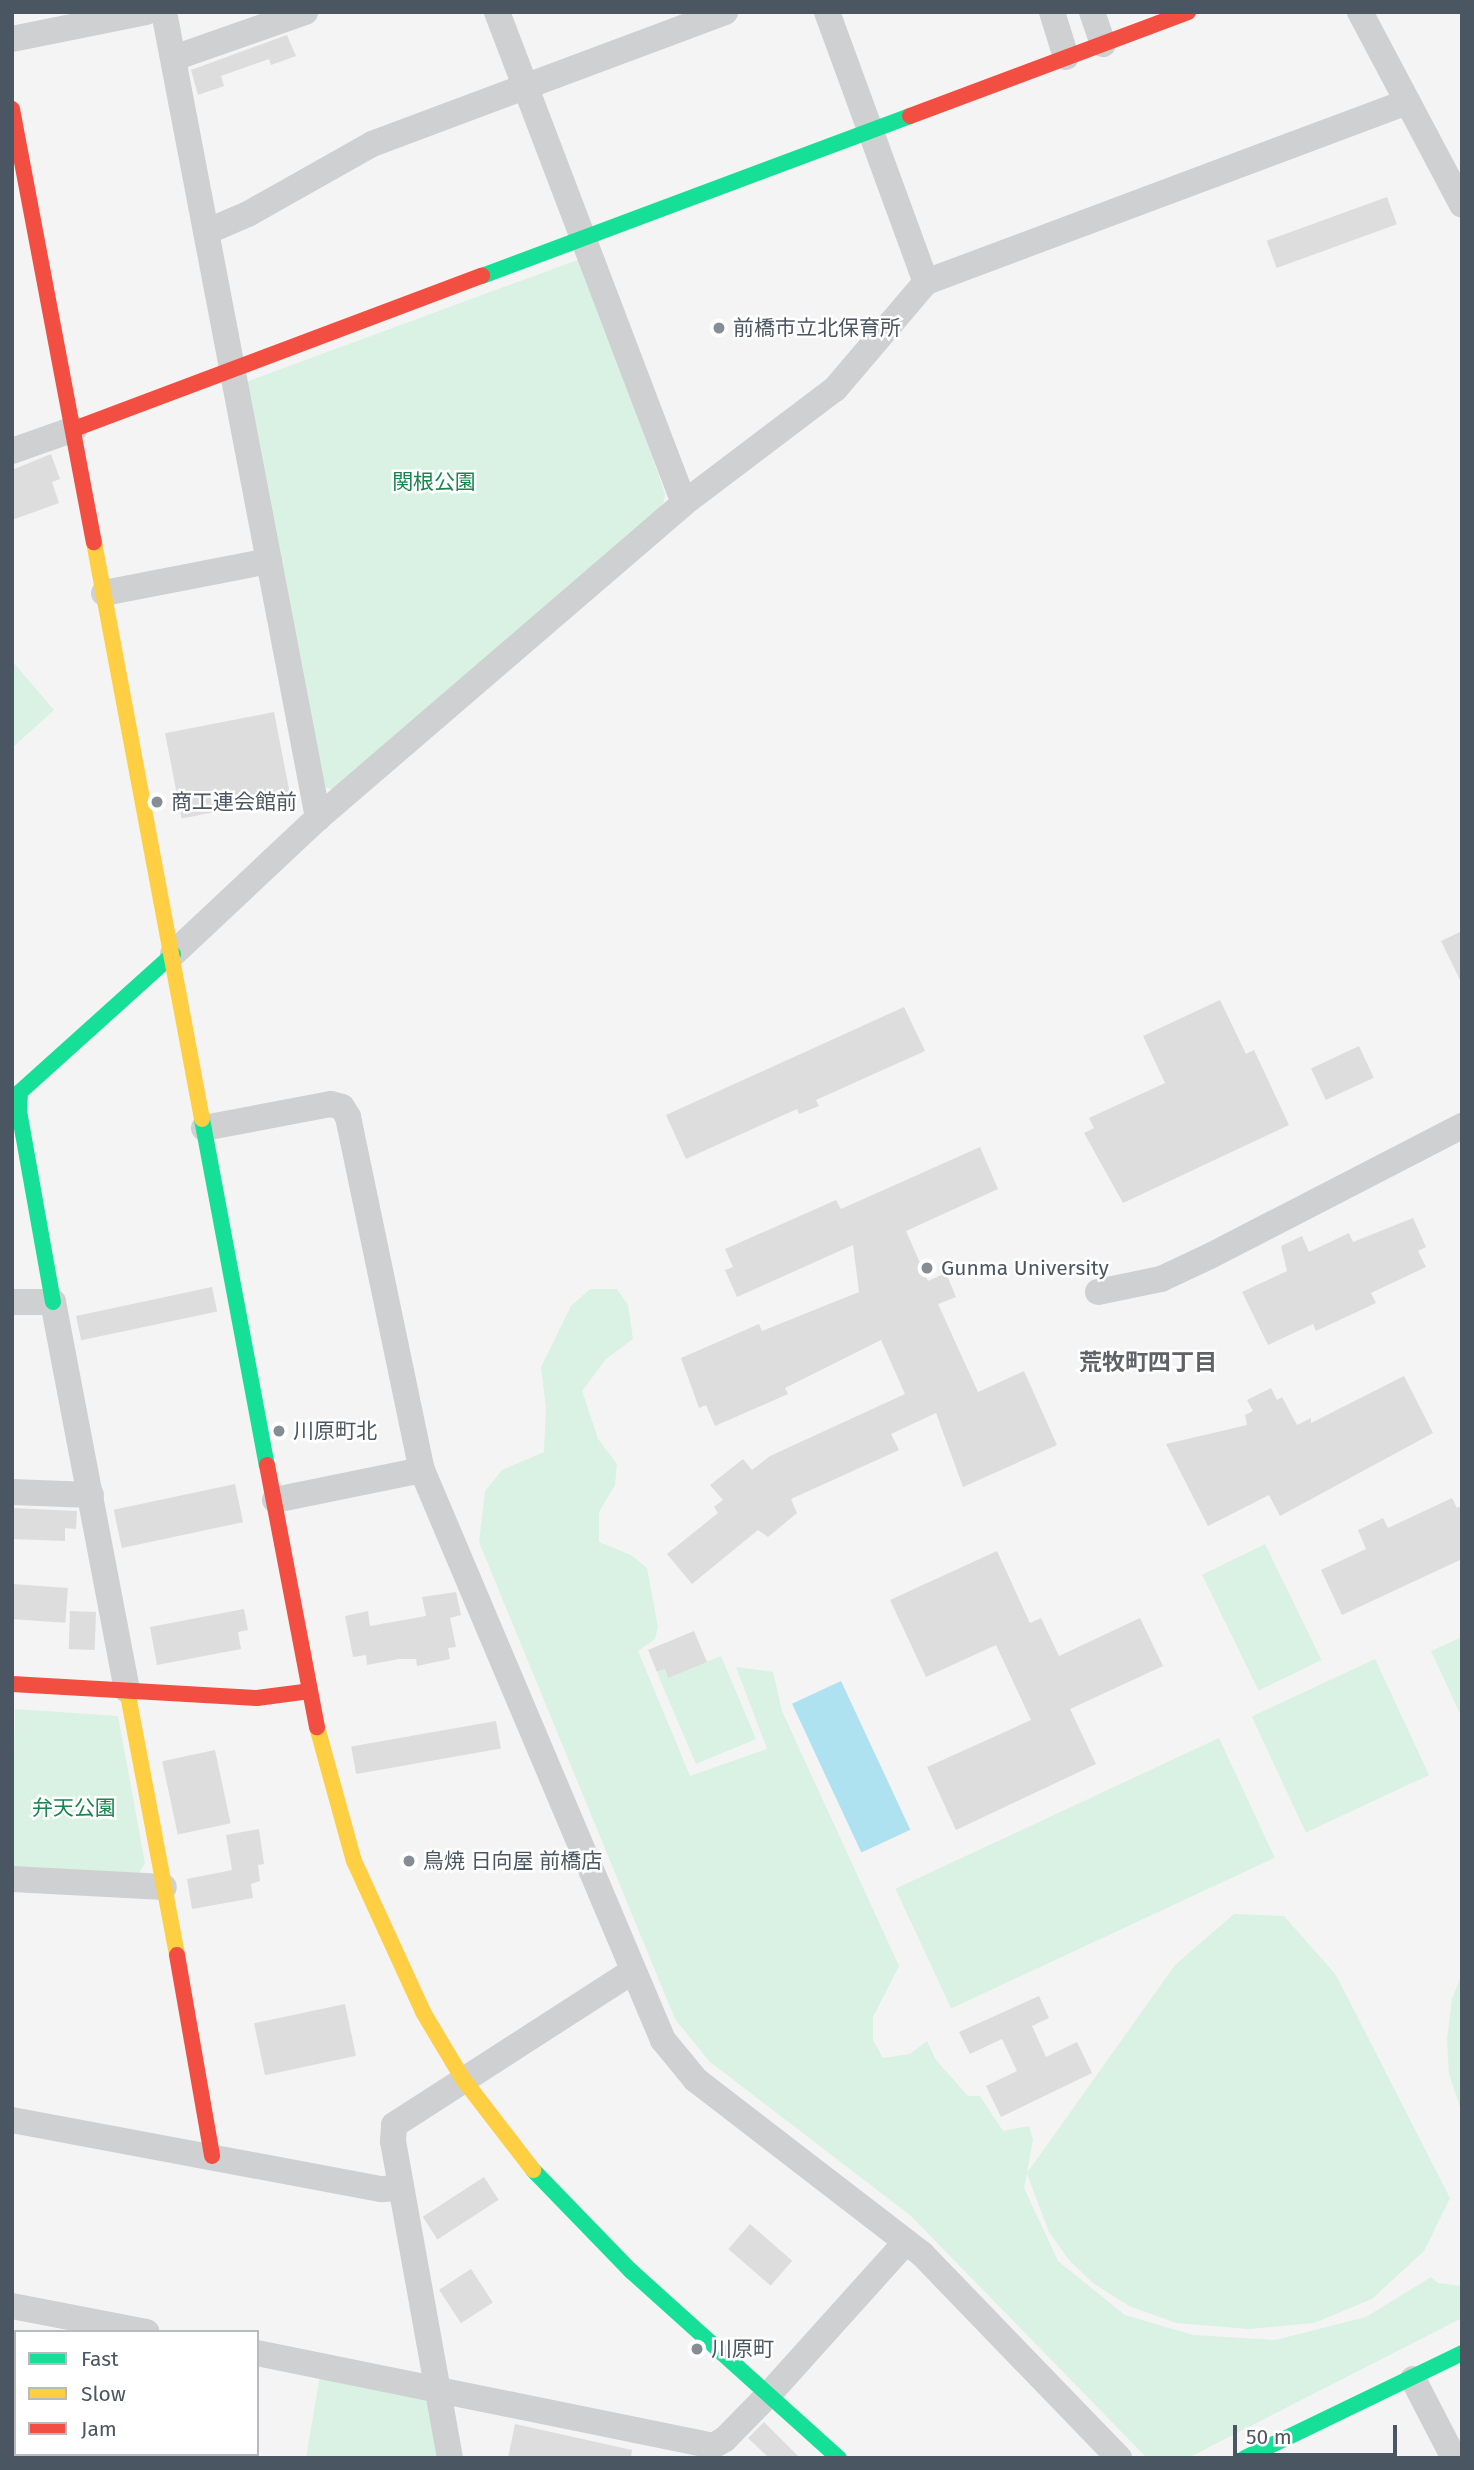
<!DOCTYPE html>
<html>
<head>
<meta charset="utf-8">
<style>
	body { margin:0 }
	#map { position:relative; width:1474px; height:2470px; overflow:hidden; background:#f4f4f4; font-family:"Fira Sans","Noto Sans JP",sans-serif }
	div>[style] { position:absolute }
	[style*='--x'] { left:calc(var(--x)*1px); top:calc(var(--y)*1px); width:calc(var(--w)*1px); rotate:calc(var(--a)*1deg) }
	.green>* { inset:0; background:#d9f2e3; transform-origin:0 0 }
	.water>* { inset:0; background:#aee2f0; transform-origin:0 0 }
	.building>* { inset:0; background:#ddddde; transform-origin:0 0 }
	.street>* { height:26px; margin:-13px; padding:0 13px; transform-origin:13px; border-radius:13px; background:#ced0d2 }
	.fast>* { height:16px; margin:-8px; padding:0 8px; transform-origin:8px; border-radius:8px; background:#16e098 }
	.slow>* { height:16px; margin:-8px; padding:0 8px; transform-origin:8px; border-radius:8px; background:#ffcf43 }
	.jam>* { height:16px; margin:-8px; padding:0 8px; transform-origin:8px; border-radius:8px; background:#f24e42 }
	.dots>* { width:19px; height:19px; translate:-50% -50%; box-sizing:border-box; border:4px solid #fff; border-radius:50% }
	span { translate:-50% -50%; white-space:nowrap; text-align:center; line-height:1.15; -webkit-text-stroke:5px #fff; paint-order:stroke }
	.poi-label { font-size:21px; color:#4a5661 }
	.left { translate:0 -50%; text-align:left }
	.park-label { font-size:21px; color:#17864f }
	.neighbourhood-label { font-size:23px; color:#5f6368; font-weight:700 }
	.frame { position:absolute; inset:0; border:14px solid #4a5661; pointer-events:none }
	.legend { position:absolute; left:14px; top:2330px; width:245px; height:126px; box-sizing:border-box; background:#fff; border:2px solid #b7bbc0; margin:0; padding:9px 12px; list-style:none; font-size:21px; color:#4a5661 }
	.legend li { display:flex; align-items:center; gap:14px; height:35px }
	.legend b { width:35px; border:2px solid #b7bbc0 }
	.scale { position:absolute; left:1233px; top:2425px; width:164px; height:32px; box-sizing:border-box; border:4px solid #4a5661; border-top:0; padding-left:9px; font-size:21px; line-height:24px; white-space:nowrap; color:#4a5661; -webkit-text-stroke:5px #fff; paint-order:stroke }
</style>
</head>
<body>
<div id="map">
	<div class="green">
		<div style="clip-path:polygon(583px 258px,665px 494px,662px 509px,335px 790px,321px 786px,243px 383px)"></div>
		<div style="clip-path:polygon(12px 661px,54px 710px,12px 748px)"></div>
		<div style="clip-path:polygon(590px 1289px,617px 1289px,628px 1305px,633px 1339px,606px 1359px,582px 1391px,598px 1439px,617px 1464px,615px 1485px,599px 1512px,599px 1542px,631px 1555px,647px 1568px,658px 1627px,655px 1639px,638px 1651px,690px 1776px,767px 1749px,736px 1667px,773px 1672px,782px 1711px,899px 1966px,873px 2017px,873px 2040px,883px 2058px,910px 2054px,927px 2041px,936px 2060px,968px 2096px,980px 2096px,1003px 2131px,1029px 2126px,1033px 2140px,1027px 2173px,1175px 1965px,1234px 1914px,1284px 1916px,1336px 1975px,1450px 2198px,1424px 2251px,1372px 2299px,1314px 2323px,1249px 2329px,1176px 2323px,1129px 2306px,1093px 2283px,1069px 2260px,1049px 2232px,1027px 2174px,1024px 2188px,1058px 2261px,1125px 2315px,1193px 2335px,1275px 2340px,1366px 2317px,1431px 2277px,1438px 2283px,1462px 2286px,1462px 2318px,1188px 2458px,1147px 2458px,911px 2216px,710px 2062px,675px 2019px,479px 1542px,485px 1491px,502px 1470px,544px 1452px,546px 1408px,541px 1367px,571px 1306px)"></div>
		<div style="left:1265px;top:1544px;width:129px;height:70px;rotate:64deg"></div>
		<div style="clip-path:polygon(1462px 1637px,1462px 1718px,1431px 1651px)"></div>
		<div style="clip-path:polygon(721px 1656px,756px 1739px,696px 1764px,657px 1673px,665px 1669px,669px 1677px)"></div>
		<div style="left:1375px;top:1659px;width:128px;height:136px;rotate:65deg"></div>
		<div style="clip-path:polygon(15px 1709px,118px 1716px,145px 1863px,138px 1875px,12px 1868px)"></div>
		<div style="left:1219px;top:1738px;width:132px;height:357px;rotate:65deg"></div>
		<div style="clip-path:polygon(1462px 1974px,1462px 2113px,1449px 2074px,1447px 2039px,1452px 1999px)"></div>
		<div style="clip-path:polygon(320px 2375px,422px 2395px,429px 2403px,440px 2458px,306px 2458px)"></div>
	</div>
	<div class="water">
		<div style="left:841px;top:1681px;width:164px;height:54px;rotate:65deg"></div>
	</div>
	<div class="building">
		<div style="clip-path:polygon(287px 35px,296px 56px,271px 65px,269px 59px,221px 76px,224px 86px,198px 95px,191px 70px)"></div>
		<div style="left:1387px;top:197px;width:29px;height:128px;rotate:70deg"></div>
		<div style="clip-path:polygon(51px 454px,60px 479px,52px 482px,59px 503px,12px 520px,12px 470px)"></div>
		<div style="left:274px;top:712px;width:87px;height:111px;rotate:79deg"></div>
		<div style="clip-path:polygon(1462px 931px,1462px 984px,1441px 941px)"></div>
		<div style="clip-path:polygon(1220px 1000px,1246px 1054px,1254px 1050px,1289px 1125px,1123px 1203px,1084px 1133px,1094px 1128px,1089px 1118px,1165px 1083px,1143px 1036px)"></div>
		<div style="clip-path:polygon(904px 1007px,925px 1051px,816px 1100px,819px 1106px,799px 1114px,797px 1109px,686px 1159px,666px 1115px)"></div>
		<div style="left:1359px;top:1046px;width:35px;height:53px;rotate:65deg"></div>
		<div style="clip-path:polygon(980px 1147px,998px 1189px,906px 1231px,928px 1281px,946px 1273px,956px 1297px,938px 1304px,978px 1392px,1024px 1371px,1057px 1445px,963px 1487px,936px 1413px,891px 1434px,899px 1450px,791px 1499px,797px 1513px,768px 1537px,758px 1530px,692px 1584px,667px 1554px,718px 1513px,714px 1507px,723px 1500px,710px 1485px,743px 1459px,752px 1470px,770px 1456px,905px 1394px,881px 1340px,785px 1388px,788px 1394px,715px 1426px,706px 1405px,699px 1408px,681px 1358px,759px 1324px,762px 1331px,859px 1292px,853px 1245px,737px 1297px,725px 1270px,733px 1267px,725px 1249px,836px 1200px,841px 1209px)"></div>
		<div style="clip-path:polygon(1413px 1218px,1426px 1247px,1418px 1251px,1426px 1267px,1371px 1293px,1376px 1303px,1316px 1331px,1313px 1324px,1268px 1345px,1242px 1292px,1287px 1271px,1281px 1246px,1302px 1236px,1309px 1252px,1349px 1233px,1353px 1242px)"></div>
		<div style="left:212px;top:1287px;width:25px;height:139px;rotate:78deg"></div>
		<div style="clip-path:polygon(1404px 1376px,1433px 1433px,1280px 1516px,1269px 1495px,1208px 1526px,1166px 1444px,1247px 1425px,1245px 1415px,1253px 1411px,1247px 1400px,1271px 1388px,1277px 1400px,1282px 1397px,1297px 1425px,1311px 1418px,1311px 1423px)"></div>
		<div style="left:235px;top:1484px;width:39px;height:124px;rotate:78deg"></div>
		<div style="clip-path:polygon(1452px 1498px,1457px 1508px,1462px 1505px,1462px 1559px,1342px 1615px,1321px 1570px,1366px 1549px,1358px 1530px,1383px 1518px,1388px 1528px)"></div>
		<div style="clip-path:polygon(12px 1508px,77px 1511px,76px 1529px,65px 1528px,65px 1541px,12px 1539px)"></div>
		<div style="clip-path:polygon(997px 1551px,1030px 1623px,1041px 1618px,1059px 1656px,1140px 1618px,1163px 1666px,1070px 1709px,1096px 1764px,956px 1830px,927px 1767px,1031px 1720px,996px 1645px,926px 1677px,890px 1600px)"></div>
		<div style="left:12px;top:1584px;width:56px;height:35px;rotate:4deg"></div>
		<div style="clip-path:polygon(456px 1592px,461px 1615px,450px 1618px,456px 1647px,448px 1648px,450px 1659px,417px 1666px,416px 1659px,399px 1659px,367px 1665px,366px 1655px,353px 1657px,345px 1616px,368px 1611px,370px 1626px,426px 1616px,422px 1597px)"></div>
		<div style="clip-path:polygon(244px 1609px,248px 1630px,238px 1632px,241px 1649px,157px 1665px,150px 1627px)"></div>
		<div style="left:70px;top:1611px;width:26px;height:38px;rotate:2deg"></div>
		<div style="clip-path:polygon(694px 1631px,707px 1662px,668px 1678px,665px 1669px,657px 1672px,648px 1650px)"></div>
		<div style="left:496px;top:1721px;width:28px;height:147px;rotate:80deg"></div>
		<div style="left:215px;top:1750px;width:75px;height:54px;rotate:78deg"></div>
		<div style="clip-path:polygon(259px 1829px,264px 1864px,258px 1865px,260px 1881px,251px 1884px,253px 1898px,192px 1909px,187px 1879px,232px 1870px,226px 1835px)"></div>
		<div style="clip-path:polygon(1039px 1996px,1049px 2018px,1032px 2026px,1046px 2057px,1077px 2042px,1092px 2073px,1001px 2117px,986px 2086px,1017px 2071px,1002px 2039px,970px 2054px,959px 2032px)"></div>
		<div style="left:345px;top:2004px;width:53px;height:93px;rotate:78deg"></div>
		<div style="left:484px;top:2177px;width:27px;height:73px;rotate:57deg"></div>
		<div style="left:750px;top:2224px;width:56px;height:33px;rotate:41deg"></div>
		<div style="left:471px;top:2269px;width:40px;height:38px;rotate:57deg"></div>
		<div style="clip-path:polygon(764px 2422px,800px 2458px,769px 2458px,748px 2438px)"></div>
		<div style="clip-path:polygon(515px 2424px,632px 2450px,631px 2458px,508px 2458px)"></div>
	</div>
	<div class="street">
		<div style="--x:164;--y:12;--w:821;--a:79.18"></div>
		<div style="--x:497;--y:12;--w:525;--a:69.15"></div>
		<div style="--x:827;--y:12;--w:288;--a:69.9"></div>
		<div style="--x:1052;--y:12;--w:47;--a:72.7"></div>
		<div style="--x:1092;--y:12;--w:34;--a:71"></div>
		<div style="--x:1360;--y:12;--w:218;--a:62.1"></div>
		<div style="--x:12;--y:39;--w:137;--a:-11.4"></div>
		<div style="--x:174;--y:58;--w:139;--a:-19.3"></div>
		<div style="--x:206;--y:232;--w:46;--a:-23.2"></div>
		<div style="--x:248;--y:214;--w:142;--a:-29.4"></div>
		<div style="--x:372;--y:144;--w:377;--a:-20.5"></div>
		<div style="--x:12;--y:451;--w:66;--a:-19.5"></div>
		<div style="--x:104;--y:593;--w:168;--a:-11"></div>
		<div style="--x:173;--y:954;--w:199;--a:-43.2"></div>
		<div style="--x:318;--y:818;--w:483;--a:-40.7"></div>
		<div style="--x:684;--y:503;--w:189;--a:-37.1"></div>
		<div style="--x:835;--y:389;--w:140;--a:-49.6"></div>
		<div style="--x:926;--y:282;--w:514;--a:-20.52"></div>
		<div style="--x:204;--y:1128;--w:129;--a:-10.7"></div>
		<div style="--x:331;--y:1104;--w:11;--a:15"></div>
		<div style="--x:342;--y:1107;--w:12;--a:59"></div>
		<div style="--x:348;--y:1117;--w:361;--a:78.2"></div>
		<div style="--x:422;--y:1470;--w:619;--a:67.08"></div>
		<div style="--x:663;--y:2040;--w:52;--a:50.5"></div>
		<div style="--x:696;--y:2080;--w:285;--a:37.6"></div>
		<div style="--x:922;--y:2254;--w:284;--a:46"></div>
		<div style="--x:1098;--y:1292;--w:64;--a:-11.7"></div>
		<div style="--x:1161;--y:1279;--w:54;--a:-25.1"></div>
		<div style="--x:1210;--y:1256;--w:284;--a:-27.3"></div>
		<div style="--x:12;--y:1302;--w:41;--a:0"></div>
		<div style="--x:53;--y:1302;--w:395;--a:79.2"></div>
		<div style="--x:12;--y:1492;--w:79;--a:2.2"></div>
		<div style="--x:275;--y:1500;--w:150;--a:-11.5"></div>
		<div style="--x:12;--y:1879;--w:152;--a:3"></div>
		<div style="--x:12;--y:2120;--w:376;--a:10.6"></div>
		<div style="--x:382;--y:2189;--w:19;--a:-3"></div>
		<div style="--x:12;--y:2306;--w:137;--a:10.9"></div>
		<div style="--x:257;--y:2353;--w:465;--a:11.5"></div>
		<div style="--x:713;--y:2446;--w:14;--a:-30"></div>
		<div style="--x:725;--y:2439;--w:64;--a:-45.6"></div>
		<div style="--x:770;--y:2393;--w:203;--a:-48"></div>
		<div style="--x:1413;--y:2379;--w:89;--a:62.6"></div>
		<div style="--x:450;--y:2458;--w:322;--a:-100.2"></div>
		<div style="--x:393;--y:2141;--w:16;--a:-86"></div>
		<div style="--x:394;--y:2125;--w:282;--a:-32.8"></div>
	</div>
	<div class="fast">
		<div style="--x:482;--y:276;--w:457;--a:-20.5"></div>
		<div style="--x:202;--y:1119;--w:352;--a:79.4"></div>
		<div style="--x:53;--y:1302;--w:194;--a:-100.1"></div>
		<div style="--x:19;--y:1111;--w:19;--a:-87"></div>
		<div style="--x:20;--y:1092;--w:206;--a:-42"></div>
		<div style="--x:533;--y:2170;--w:141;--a:45.9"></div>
		<div style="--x:631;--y:2271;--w:280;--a:42"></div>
		<div style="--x:1245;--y:2458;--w:241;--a:-25.8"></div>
	</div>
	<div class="slow">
		<div style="--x:94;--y:542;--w:587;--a:79.4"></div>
		<div style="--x:127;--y:1690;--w:270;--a:79.3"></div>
		<div style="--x:317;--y:1727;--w:139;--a:74.6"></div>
		<div style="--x:354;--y:1861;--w:166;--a:65.4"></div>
		<div style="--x:423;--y:2012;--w:78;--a:59.2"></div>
		<div style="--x:463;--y:2079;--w:115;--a:52.4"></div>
	</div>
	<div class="jam">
		<div style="--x:12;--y:109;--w:441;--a:79.3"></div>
		<div style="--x:910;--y:116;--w:297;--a:-20.5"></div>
		<div style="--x:74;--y:429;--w:436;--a:-20.6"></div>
		<div style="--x:267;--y:1465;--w:267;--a:79.2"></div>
		<div style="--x:12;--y:1684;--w:245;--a:3.3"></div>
		<div style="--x:257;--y:1698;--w:53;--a:-7.5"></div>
		<div style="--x:177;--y:1955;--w:204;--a:80.1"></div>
	</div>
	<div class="dots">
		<div style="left:719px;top:328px;background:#868d94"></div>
		<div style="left:157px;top:802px;background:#868d94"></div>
		<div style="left:927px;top:1268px;background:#868d94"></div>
		<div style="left:279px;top:1431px;background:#868d94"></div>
		<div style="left:409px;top:1861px;background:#868d94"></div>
		<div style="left:697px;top:2349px;background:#868d94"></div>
	</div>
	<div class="poi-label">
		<span class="left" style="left:733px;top:328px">前橋市立北保育所</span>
		<span class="left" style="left:171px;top:802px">商工連会館前</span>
		<span class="left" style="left:941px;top:1268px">Gunma University</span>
		<span class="left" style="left:293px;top:1431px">川原町北</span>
		<span class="left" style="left:423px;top:1861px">鳥焼 日向屋 前橋店</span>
		<span class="left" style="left:711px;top:2349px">川原町</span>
	</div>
	<div class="park-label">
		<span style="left:434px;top:482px">関根公園</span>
		<span style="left:74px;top:1808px">弁天公園</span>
	</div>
	<div class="neighbourhood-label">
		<span style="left:1148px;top:1362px">荒牧町四丁目</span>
	</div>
	<div class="frame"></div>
	<ul class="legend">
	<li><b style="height:9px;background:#16e098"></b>Fast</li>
	<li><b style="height:9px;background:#ffcf43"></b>Slow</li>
	<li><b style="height:9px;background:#f24e42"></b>Jam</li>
	</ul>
	<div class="scale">50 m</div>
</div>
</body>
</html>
